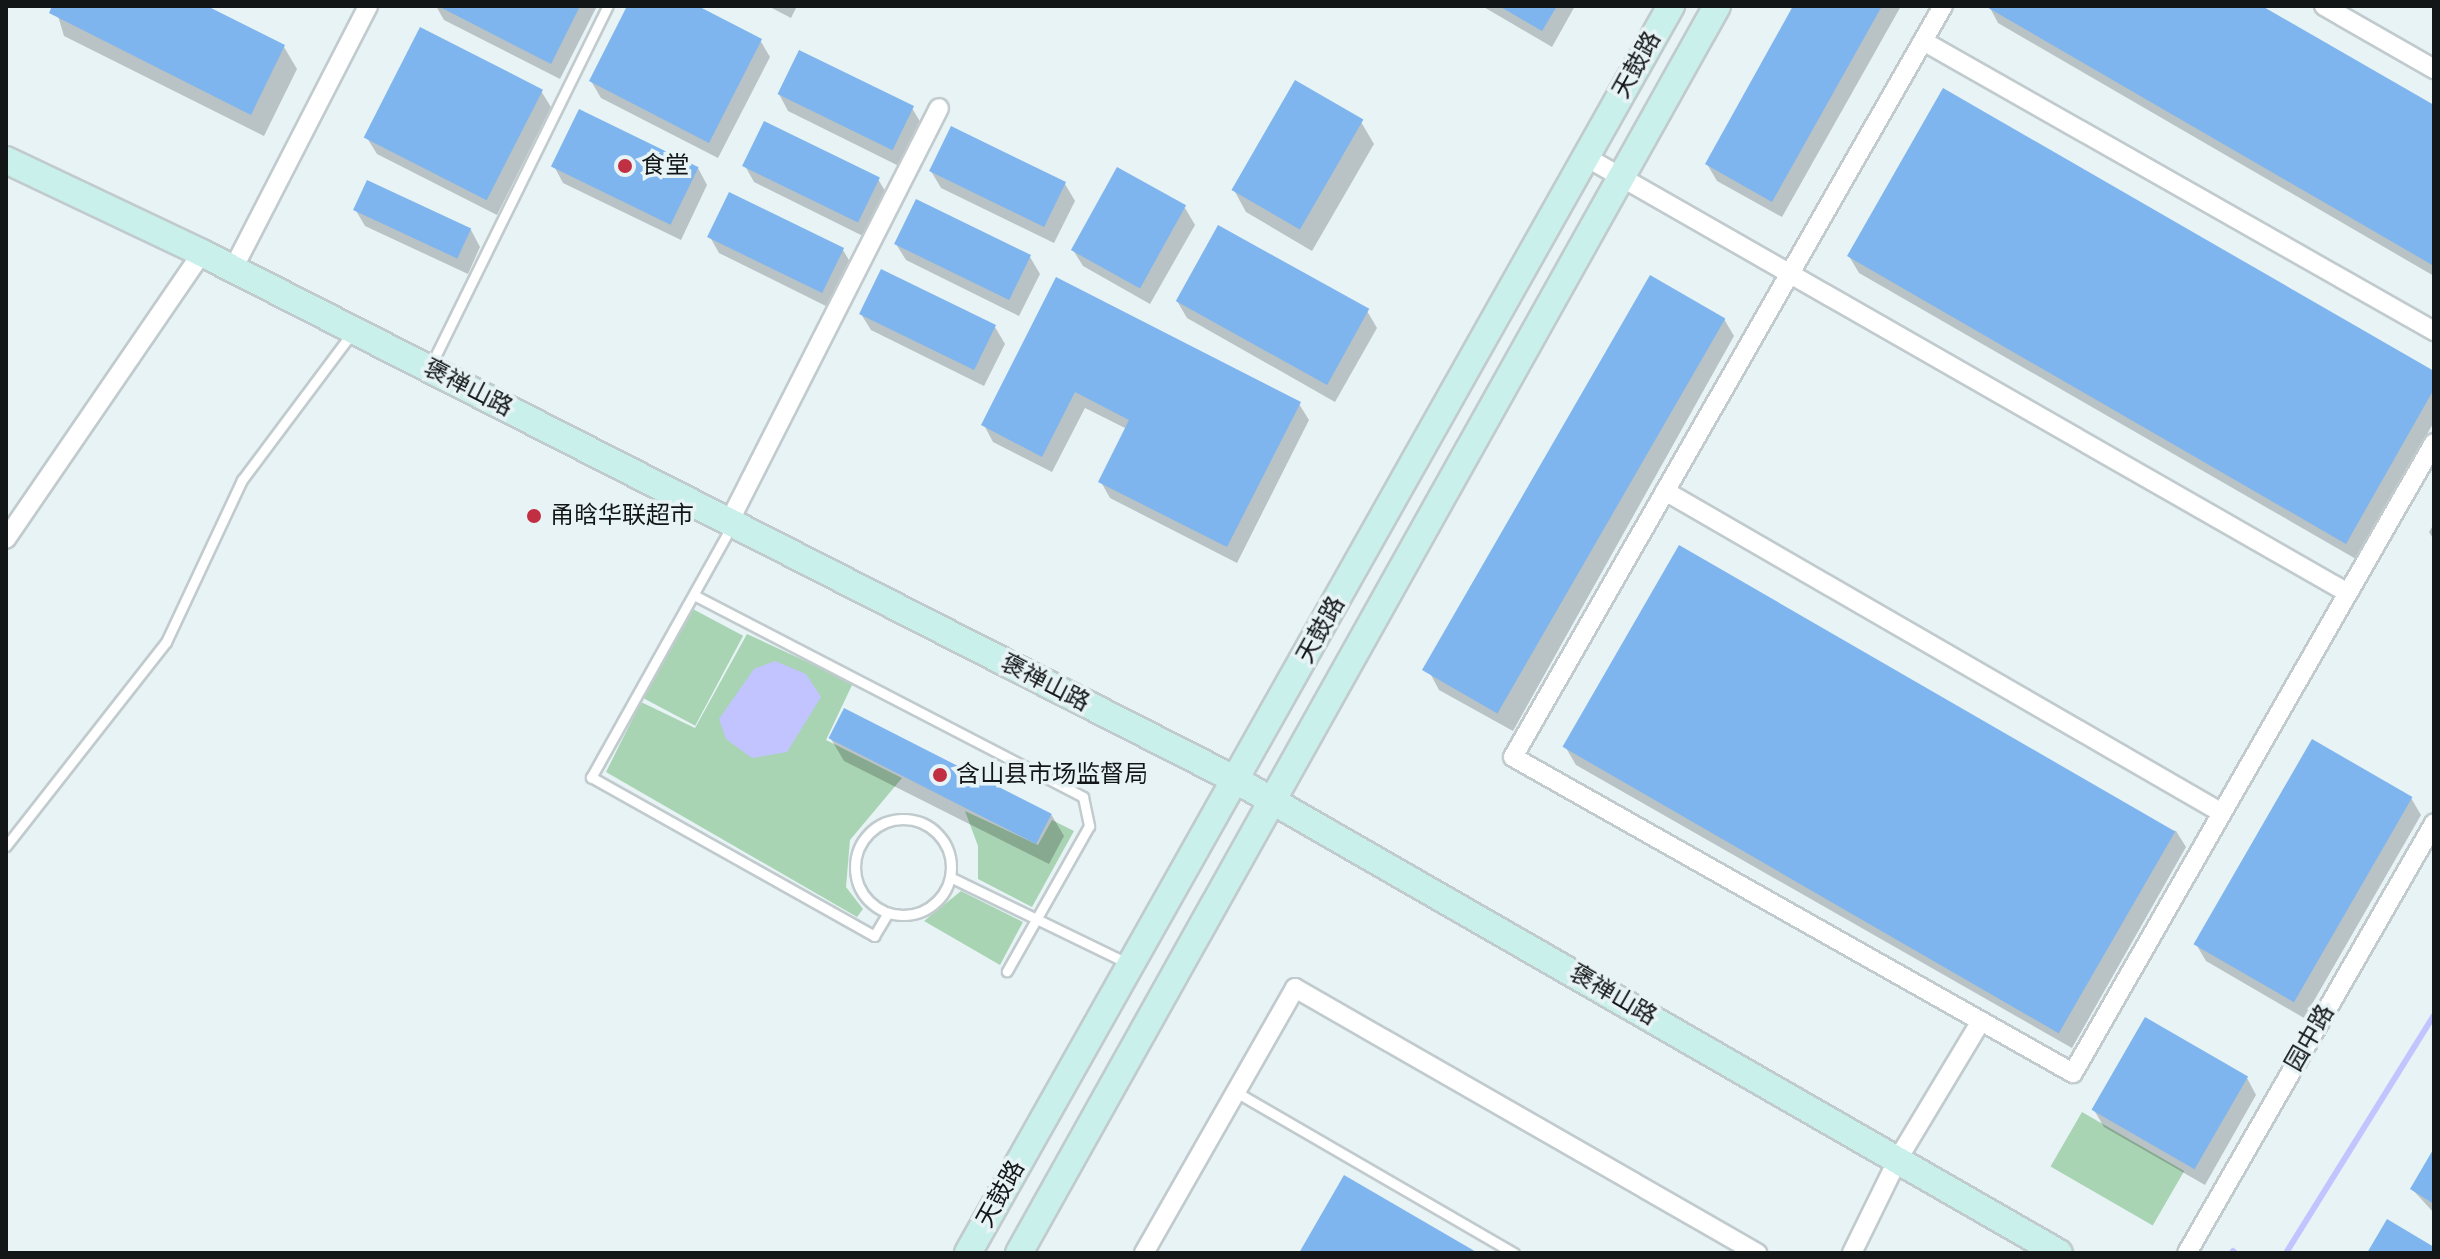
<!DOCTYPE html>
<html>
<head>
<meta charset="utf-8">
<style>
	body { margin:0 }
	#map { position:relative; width:2440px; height:1259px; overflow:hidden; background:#e8f3f6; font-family:Roboto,"Noto Sans SC",sans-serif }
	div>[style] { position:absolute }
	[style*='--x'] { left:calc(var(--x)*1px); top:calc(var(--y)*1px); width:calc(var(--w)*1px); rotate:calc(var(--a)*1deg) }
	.green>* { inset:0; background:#a8d4b4; transform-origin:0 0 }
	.water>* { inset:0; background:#c1c4fe }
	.shadow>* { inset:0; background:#0003 }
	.stream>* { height:6px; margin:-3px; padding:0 3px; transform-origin:3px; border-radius:3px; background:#c1c4fe }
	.building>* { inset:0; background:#7eb5ee; transform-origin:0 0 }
	.roads { filter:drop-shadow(2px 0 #c1cbce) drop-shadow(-2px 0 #c1cbce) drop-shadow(0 2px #c1cbce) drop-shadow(0 -2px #c1cbce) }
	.service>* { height:9px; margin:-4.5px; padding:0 4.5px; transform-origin:4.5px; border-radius:4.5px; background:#fff }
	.service>.ring { margin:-4.5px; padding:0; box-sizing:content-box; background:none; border:9px solid #fff; border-radius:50% }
	.minor>* { height:18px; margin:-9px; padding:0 9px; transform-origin:9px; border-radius:9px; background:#fff }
	.secondary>* { height:26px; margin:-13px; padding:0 13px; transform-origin:13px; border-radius:13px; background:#caf0ec }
	.dots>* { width:22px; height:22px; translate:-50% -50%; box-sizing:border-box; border:4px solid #e8f3f6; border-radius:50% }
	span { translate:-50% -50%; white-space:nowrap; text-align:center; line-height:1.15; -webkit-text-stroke:7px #e8f3f6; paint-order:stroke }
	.street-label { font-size:24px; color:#131617 }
	.poi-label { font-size:24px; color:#131617 }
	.left { translate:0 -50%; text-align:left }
	.frame { position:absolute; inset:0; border:8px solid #131617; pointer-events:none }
</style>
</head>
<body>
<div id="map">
	<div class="green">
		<div style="left:691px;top:608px;width:59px;height:102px;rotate:28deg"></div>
		<div style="clip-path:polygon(747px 634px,853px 683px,826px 740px,902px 778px,850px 840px,846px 887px,863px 909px,857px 917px,606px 772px,641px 702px,695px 728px)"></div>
		<div style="clip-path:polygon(965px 811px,1038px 845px,1052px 820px,1074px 831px,1032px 907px,978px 879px,978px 846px)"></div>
		<div style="clip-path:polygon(961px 891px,1023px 922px,1000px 965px,924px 921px)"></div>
		<div style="left:2082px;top:1112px;width:118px;height:63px;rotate:30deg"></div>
	</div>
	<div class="water">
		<div style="clip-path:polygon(775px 661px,806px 674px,821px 697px,787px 752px,752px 758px,726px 739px,719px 719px,754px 669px)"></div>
	</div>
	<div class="shadow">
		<div style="clip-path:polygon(55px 6px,203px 6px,284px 47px,297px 69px,264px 136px,64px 36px)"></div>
		<div style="clip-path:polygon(436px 6px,597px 6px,560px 79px,444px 20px)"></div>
		<div style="clip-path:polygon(630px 6px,693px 6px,760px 40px,770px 57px,718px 158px,601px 98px,591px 81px)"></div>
		<div style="clip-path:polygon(768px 6px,797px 6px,791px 18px)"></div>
		<div style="clip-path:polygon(1482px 6px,1575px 6px,1552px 47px)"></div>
		<div style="clip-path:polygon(1796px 6px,1901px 6px,1782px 217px,1717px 181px,1707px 164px)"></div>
		<div style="clip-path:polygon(1989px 6px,2258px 6px,2434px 108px,2434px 276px,1998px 23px)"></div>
		<div style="clip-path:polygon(541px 91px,551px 107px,497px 215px,377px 154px,367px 138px)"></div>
		<div style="clip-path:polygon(779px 94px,912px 108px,922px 125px,901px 167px,788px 111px)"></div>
		<div style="clip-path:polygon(1361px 122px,1374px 144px,1312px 251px,1246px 212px,1234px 190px)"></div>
		<div style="clip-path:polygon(554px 166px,698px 168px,707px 185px,681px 240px,563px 183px)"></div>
		<div style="clip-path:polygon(745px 166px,878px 179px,888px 196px,867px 238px,754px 182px)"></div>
		<div style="clip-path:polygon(931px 171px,1065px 184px,1075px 201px,1054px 243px,941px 188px)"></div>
		<div style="clip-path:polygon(1185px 208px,1195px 225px,1150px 304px,1083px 266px,1073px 250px)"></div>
		<div style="clip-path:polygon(355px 209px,471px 230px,480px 247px,468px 274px,365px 226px)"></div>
		<div style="clip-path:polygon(710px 237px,843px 250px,853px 267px,832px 309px,719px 253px)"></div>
		<div style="clip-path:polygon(896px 244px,1030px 257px,1040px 274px,1019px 316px,906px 260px)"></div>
		<div style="clip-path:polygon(1849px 256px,2434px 373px,2434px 422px,2356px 559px,1859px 273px)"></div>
		<div style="clip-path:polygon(1057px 280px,1299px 404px,1309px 420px,1237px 563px,1110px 498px,1101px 482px,1127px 429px,1085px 408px,1052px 472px,993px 442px,984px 425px)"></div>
		<div style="clip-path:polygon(1177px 301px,1367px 311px,1377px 328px,1335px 402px,1187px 318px)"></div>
		<div style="clip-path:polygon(861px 314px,995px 327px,1005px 344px,984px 386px,871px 330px)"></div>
		<div style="clip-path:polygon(1724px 319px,1734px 336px,1513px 731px,1439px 690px,1430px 673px)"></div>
		<div style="clip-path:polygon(2434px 524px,2434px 540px,2429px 532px)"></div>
		<div style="clip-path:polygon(831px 739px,1051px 814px,1064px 836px,1049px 864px,844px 761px)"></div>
		<div style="clip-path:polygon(1566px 748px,2176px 831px,2186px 847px,2072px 1048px,1576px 765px)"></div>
		<div style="clip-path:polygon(2411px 798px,2421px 815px,2304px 1018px,2206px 961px,2196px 944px)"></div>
		<div style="clip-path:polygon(2247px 1078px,2256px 1095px,2205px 1185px,2104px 1127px,2094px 1110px)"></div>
		<div style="clip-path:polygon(2434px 1152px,2434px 1213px,2412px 1189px)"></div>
	</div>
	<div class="stream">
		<div style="--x:2233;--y:1251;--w:3;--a:45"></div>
		<div style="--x:2286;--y:1253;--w:280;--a:-58.1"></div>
	</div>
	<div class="building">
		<div style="clip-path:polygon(52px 6px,207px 6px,285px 45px,251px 115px,49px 13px)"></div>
		<div style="clip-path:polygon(438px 6px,580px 6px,551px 64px)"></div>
		<div style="clip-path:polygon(627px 6px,698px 6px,762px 39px,709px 143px,589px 81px)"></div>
		<div style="clip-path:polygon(1499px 6px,1557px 6px,1542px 31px)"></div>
		<div style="clip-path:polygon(1793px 6px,1882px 6px,1772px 202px,1705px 164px)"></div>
		<div style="clip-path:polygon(1985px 6px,2262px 6px,2434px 105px,2434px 266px)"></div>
		<div style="left:420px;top:27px;width:138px;height:124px;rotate:27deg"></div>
		<div style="left:799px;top:50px;width:128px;height:49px;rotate:26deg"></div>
		<div style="left:1295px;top:80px;width:79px;height:127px;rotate:30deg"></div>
		<div style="clip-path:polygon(1943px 88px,2434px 371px,2434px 389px,2346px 544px,1847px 256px)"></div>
		<div style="left:579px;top:109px;width:133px;height:64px;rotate:26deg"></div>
		<div style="left:764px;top:121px;width:129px;height:50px;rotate:26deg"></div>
		<div style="left:951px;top:126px;width:128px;height:50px;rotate:26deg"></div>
		<div style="left:1117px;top:167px;width:79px;height:95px;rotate:29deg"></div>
		<div style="left:367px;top:180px;width:115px;height:33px;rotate:25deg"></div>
		<div style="left:729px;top:192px;width:128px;height:50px;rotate:26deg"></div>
		<div style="left:916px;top:199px;width:128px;height:50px;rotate:26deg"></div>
		<div style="left:1218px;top:225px;width:173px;height:87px;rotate:29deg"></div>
		<div style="left:881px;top:269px;width:128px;height:50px;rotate:26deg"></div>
		<div style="left:1650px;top:275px;width:87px;height:456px;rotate:30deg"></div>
		<div style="clip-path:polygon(1056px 277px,1301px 402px,1227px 547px,1098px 482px,1129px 420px,1075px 392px,1042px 457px,981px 425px)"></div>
		<div style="left:1679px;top:545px;width:573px;height:233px;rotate:30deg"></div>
		<div style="left:844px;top:708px;width:233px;height:34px;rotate:27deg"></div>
		<div style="left:2312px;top:739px;width:116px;height:237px;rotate:30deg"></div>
		<div style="left:2145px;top:1017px;width:119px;height:107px;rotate:30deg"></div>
		<div style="clip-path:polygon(2434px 1148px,2434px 1204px,2410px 1189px)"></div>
		<div style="clip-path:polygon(1344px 1175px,1478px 1253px,1299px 1253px)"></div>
		<div style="clip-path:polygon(2387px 1219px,2434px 1247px,2434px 1253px,2367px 1253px)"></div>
	</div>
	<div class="roads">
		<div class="service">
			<div style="--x:431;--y:365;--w:400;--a:-63.8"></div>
			<div style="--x:731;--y:527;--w:287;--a:119.2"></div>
			<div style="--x:591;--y:777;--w:325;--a:29.3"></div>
			<div style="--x:874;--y:936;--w:27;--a:-59"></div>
			<div style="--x:694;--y:595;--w:438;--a:27.4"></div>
			<div style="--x:1083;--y:797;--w:30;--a:78"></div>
			<div style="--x:1089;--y:826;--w:167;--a:119.5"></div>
			<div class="ring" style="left:855px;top:819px;width:87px;height:87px"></div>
			<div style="--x:6;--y:846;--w:259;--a:-51.9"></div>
			<div style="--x:166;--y:642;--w:179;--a:-64.9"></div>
			<div style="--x:242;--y:480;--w:184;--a:-53.2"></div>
			<div style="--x:950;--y:877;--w:197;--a:25.9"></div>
			<div style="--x:1236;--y:1092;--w:321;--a:30.1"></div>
		</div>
		<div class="minor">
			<div style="--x:1943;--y:6;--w:865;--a:119.79"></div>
			<div style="--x:1513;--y:757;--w:643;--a:29.44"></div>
			<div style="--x:2073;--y:1073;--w:726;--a:-60.19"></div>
			<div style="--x:2324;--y:6;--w:127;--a:29.8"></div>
			<div style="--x:1923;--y:41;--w:588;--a:29.58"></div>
			<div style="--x:1586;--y:157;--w:878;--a:29.78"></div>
			<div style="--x:233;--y:269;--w:296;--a:-62.8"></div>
			<div style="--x:1665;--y:491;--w:643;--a:30.03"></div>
			<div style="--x:729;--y:522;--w:464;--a:-63.1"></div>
			<div style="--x:6;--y:539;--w:347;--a:-55.6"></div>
			<div style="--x:1144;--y:1253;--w:305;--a:-60.3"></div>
			<div style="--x:1295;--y:988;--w:533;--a:29.84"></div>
			<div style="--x:1852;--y:1253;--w:105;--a:-63.9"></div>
			<div style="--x:1898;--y:1159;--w:161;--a:-59"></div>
			<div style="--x:2187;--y:1253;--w:496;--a:-60.1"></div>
		</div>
		<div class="secondary">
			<div style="--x:6;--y:160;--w:217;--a:25.4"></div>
			<div style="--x:202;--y:253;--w:1161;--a:27.01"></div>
			<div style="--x:1236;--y:780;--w:949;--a:29.89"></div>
			<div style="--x:968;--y:1253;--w:1432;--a:-60.59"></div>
			<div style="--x:1019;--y:1253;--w:1429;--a:-60.76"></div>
		</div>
	</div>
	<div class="dots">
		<div style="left:625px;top:166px;background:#c02f42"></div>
		<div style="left:534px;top:516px;background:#c02f42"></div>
		<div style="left:940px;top:775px;background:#c02f42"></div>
	</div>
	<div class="street-label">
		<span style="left:1637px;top:65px;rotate:-61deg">天鼓路</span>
		<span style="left:468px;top:388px;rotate:27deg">褒禅山路</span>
		<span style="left:1321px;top:630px;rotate:-61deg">天鼓路</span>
		<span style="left:1045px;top:683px;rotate:27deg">褒禅山路</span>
		<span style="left:1613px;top:995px;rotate:30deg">褒禅山路</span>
		<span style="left:2310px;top:1038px;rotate:-60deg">园中路</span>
		<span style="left:1001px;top:1194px;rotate:-61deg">天鼓路</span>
	</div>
	<div class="poi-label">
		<span class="left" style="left:641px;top:166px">食堂</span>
		<span class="left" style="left:550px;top:516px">甬晗华联超市</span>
		<span class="left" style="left:956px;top:775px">含山县市场监督局</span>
	</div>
	<div class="frame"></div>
</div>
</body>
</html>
